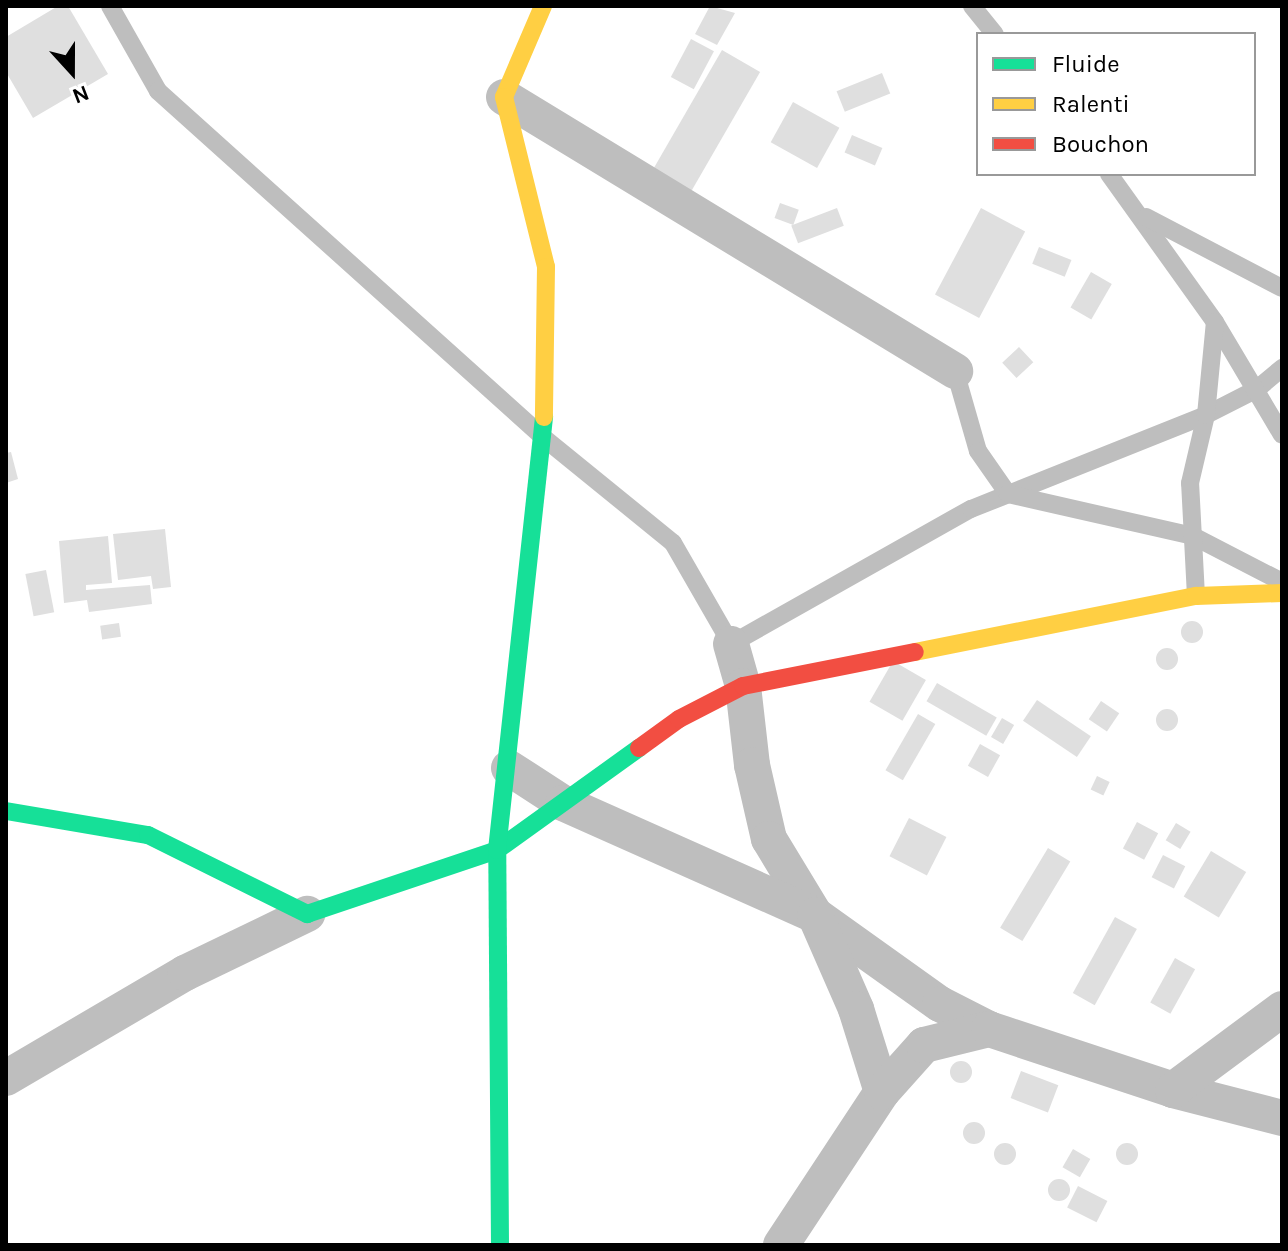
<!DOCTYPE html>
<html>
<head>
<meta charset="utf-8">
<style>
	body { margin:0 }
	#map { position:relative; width:1288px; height:1251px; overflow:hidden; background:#fff; font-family:Karla,sans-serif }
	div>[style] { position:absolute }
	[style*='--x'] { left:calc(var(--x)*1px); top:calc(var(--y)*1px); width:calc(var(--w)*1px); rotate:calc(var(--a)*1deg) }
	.building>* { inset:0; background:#dfdfdf; transform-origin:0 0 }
	.round { border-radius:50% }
	.lane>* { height:18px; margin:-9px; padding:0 9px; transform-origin:9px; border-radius:9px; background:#bebebe }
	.street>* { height:36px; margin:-18px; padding:0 18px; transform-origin:18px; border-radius:18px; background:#bebebe }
	.fast>* { height:18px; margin:-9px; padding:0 9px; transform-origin:9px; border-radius:9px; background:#16e098 }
	.slow>* { height:18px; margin:-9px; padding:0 9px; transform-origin:9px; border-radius:9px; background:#ffcf43 }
	.jam>* { height:18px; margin:-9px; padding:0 9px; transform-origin:9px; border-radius:9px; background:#f24e42 }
	span { translate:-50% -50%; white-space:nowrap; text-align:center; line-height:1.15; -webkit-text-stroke:7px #fff; paint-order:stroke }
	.frame { position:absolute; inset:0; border:8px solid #000; pointer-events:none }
	.legend { position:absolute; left:976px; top:32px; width:280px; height:144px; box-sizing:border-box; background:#fff; border:2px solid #999; margin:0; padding:10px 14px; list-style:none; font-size:24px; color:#000 }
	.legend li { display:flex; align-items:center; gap:16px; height:40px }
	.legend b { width:40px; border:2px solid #999 }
	.north { position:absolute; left:32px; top:32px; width:80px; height:80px; -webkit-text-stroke:6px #fff; paint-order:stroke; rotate:159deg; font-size:22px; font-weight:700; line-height:32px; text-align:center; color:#000 }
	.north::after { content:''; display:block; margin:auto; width:28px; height:36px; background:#000; clip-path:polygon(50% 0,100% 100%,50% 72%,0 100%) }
</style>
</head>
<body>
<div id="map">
	<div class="building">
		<div style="clip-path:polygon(58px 6px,68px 6px,108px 74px,33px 118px,6px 72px,6px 37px)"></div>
		<div style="clip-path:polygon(710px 6px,735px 13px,717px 45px,695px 34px)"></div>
		<div style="left:691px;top:39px;width:26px;height:43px;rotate:28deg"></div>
		<div style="left:722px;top:50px;width:44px;height:138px;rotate:30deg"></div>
		<div style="left:882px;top:73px;width:22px;height:49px;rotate:68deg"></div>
		<div style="left:793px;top:102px;width:53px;height:46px;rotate:29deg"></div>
		<div style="left:852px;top:135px;width:33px;height:19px;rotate:23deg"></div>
		<div style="left:780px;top:203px;width:20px;height:16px;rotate:20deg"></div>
		<div style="left:837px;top:208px;width:19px;height:49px;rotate:69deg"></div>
		<div style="left:981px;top:208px;width:50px;height:98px;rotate:28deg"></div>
		<div style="left:1039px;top:247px;width:35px;height:18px;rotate:22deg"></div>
		<div style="left:1091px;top:272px;width:24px;height:41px;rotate:30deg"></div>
		<div style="left:1019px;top:347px;width:21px;height:23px;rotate:47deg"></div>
		<div style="clip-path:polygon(11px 452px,18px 479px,6px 483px,6px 453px)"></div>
		<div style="clip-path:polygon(165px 529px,171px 587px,153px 589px,151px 576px,118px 580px,113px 534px)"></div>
		<div style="clip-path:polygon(108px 536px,112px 583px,86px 585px,86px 590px,150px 585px,152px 604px,89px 612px,87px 600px,64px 603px,59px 541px)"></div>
		<div style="left:46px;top:570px;width:43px;height:21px;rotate:79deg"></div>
		<div class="round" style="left:1181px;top:621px;width:22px;height:22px"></div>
		<div style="left:119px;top:623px;width:14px;height:19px;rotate:82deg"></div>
		<div class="round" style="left:1156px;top:648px;width:22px;height:22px"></div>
		<div style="left:893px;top:661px;width:38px;height:47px;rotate:30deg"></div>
		<div style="left:937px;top:683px;width:69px;height:21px;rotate:30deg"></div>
		<div style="left:1037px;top:700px;width:65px;height:25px;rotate:34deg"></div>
		<div style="left:1101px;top:701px;width:22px;height:22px;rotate:34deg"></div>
		<div class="round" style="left:1156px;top:709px;width:22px;height:22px"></div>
		<div style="left:918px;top:714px;width:20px;height:65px;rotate:30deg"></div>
		<div style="left:1002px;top:718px;width:14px;height:22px;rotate:30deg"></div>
		<div style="left:980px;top:744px;width:23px;height:25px;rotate:29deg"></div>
		<div style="left:1097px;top:776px;width:14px;height:15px;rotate:25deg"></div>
		<div style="left:909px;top:818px;width:42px;height:43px;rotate:27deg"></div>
		<div style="left:1137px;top:822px;width:24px;height:30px;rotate:28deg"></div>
		<div style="left:1176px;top:823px;width:17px;height:20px;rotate:31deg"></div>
		<div style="left:1048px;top:848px;width:26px;height:93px;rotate:31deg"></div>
		<div style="left:1211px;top:851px;width:41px;height:53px;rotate:31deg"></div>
		<div style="left:1163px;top:855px;width:25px;height:25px;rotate:27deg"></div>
		<div style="left:1115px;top:917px;width:25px;height:87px;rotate:29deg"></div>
		<div style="left:1175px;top:958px;width:23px;height:51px;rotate:29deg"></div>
		<div class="round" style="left:950px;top:1061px;width:22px;height:22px"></div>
		<div style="left:1021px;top:1071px;width:40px;height:29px;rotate:21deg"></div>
		<div class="round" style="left:963px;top:1122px;width:22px;height:22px"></div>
		<div class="round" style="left:1116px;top:1143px;width:22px;height:22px"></div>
		<div class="round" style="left:994px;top:1143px;width:22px;height:22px"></div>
		<div style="left:1073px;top:1149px;width:20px;height:21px;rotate:30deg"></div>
		<div class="round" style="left:1048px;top:1179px;width:22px;height:22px"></div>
		<div style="left:1078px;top:1186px;width:33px;height:24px;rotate:27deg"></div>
	</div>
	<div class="lane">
		<div style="--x:110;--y:6;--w:98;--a:60.5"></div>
		<div style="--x:158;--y:91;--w:519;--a:41.95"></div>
		<div style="--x:544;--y:438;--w:166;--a:39.1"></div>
		<div style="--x:673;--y:543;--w:116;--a:60.1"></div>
		<div style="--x:731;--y:644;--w:275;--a:-29.4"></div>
		<div style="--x:971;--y:509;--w:253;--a:-21.8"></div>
		<div style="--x:1206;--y:415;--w:57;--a:-27"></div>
		<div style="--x:1257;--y:389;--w:33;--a:-40"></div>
		<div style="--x:972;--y:6;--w:36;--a:51"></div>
		<div style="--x:1109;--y:174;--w:182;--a:54.4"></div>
		<div style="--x:1215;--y:322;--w:131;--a:59.3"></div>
		<div style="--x:1146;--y:217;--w:153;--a:27.6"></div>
		<div style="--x:955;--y:371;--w:83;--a:74"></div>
		<div style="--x:978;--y:451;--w:52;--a:55.1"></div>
		<div style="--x:1008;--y:494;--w:190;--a:12.8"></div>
		<div style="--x:1193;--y:536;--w:100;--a:27.3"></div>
		<div style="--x:1196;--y:596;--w:113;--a:-93"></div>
		<div style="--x:1190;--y:483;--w:70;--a:-76.8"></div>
		<div style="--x:1206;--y:415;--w:93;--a:-84.5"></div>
	</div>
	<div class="street">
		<div style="--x:504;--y:97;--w:528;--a:31.28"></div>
		<div style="--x:731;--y:644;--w:44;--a:74.1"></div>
		<div style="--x:743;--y:686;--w:80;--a:83.5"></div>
		<div style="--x:752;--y:765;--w:76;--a:77.1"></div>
		<div style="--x:769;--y:839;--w:89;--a:58.8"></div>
		<div style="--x:815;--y:915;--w:153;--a:35.5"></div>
		<div style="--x:940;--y:1004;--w:55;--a:27"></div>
		<div style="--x:509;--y:768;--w:64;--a:32.9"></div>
		<div style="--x:563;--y:803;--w:276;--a:24"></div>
		<div style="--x:815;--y:915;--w:103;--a:66.4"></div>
		<div style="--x:856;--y:1009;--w:87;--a:72.6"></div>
		<div style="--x:6;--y:1078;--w:208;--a:-30.4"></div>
		<div style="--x:185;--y:973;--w:136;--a:-25.8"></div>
		<div style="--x:1173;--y:1090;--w:113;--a:14.4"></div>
		<div style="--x:781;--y:1245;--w:183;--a:-56.6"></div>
		<div style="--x:882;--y:1092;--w:63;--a:-48.2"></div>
		<div style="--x:924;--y:1045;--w:67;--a:-13.8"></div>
		<div style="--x:989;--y:1029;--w:194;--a:18.3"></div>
		<div style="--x:1173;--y:1090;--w:136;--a:-36.6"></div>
	</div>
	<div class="fast">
		<div style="--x:6;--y:811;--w:144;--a:9.6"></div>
		<div style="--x:148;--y:835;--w:178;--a:26.4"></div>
		<div style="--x:307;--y:914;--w:200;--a:-18.6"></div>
		<div style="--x:497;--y:850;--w:175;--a:-35.7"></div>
		<div style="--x:500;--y:1245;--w:395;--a:-90.4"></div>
		<div style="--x:497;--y:850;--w:436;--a:-83.8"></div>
	</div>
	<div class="slow">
		<div style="--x:543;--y:6;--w:99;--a:113.2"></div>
		<div style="--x:504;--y:97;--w:175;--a:76.1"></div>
		<div style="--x:546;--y:267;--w:150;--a:90.8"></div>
		<div style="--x:915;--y:652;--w:287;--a:-11.3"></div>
		<div style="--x:1196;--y:596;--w:86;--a:-2"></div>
	</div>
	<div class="jam">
		<div style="--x:639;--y:748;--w:49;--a:-35.9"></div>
		<div style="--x:679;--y:719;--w:72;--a:-27.3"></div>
		<div style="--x:743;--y:686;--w:175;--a:-11.2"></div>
	</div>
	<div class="frame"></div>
	<ul class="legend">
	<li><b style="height:10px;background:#16e098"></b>Fluide</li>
	<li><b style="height:10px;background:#ffcf43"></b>Ralenti</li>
	<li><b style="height:10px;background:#f24e42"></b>Bouchon</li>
	</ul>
	<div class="north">N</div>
</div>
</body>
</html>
